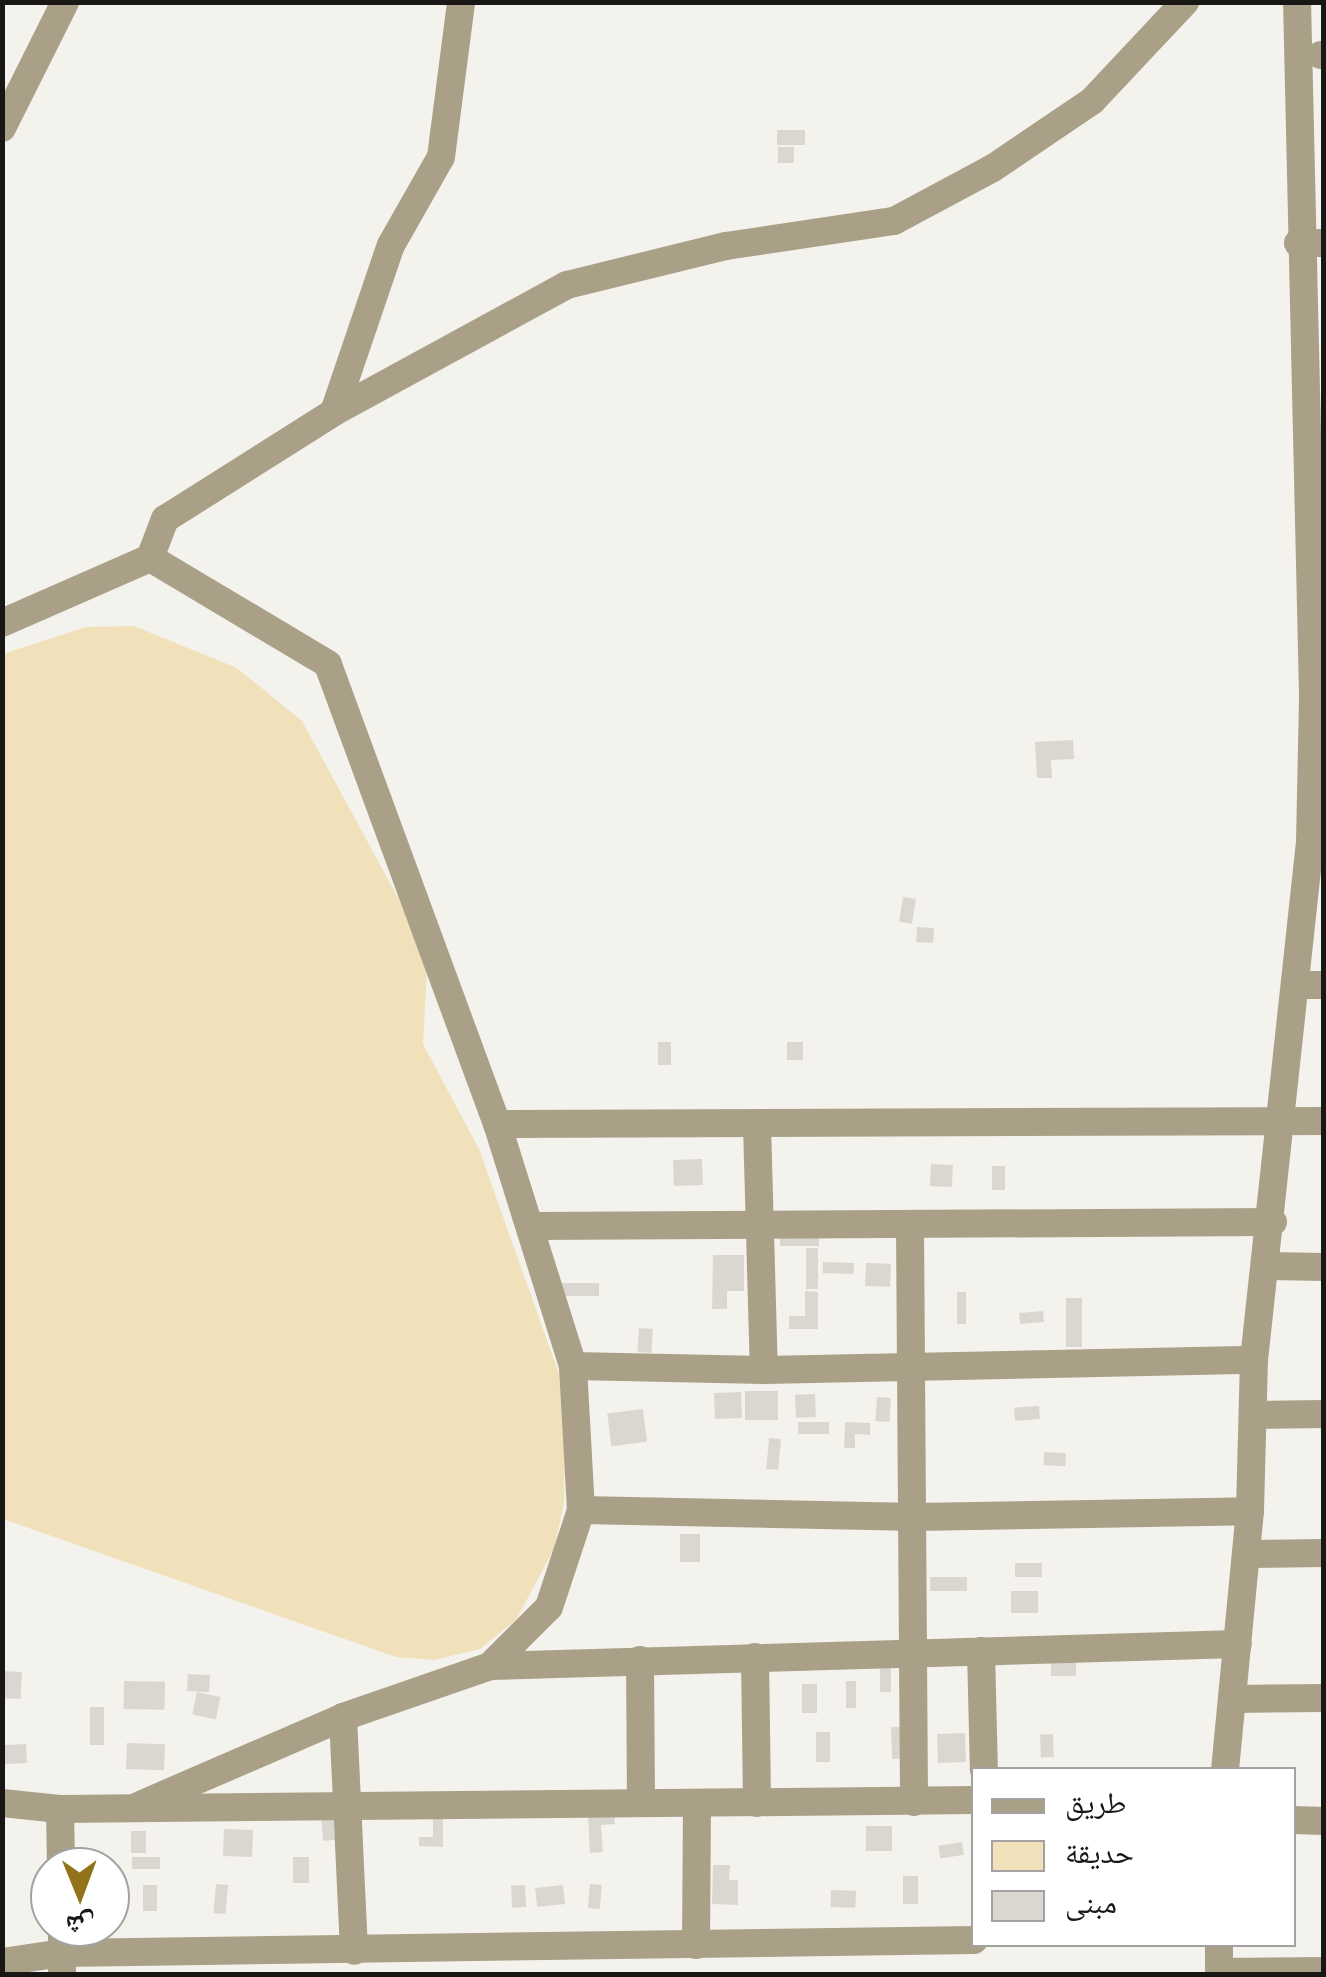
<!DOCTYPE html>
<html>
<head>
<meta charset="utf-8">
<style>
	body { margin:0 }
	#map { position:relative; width:1326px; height:1977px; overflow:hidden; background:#f4f2ec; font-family:Signika,"Noto Naskh Arabic",sans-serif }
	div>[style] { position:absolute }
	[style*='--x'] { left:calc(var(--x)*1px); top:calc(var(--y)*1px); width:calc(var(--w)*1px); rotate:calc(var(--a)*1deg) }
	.green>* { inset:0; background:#f1e1bb }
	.building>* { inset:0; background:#dad7d1; transform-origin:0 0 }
	.minor>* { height:28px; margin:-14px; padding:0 14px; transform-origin:14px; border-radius:14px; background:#aaa088 }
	span { translate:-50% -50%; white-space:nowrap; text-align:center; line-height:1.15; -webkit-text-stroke:9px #fff; paint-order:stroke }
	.frame { position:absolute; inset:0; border:5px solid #181715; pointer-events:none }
	.legend { position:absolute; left:971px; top:1767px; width:325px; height:180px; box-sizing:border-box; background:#fff; border:2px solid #a3a2a1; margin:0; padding:12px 18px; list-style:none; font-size:30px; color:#181715 }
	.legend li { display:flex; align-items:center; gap:20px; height:50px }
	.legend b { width:50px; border:2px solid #a3a2a1 }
	.north { position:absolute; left:30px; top:1847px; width:100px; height:100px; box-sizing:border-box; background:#fff; border:2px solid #a3a2a1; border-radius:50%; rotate:179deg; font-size:28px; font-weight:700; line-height:40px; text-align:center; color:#181715 }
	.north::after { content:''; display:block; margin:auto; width:35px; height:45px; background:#927319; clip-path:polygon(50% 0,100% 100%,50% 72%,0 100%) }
</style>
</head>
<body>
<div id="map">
	<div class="green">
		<div style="clip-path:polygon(134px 626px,237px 668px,302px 721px,403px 907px,427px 969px,423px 1044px,479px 1149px,565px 1391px,564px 1503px,554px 1549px,516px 1620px,480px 1649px,434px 1660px,396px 1657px,3px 1519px,3px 654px,86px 627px)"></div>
	</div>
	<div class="building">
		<div style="left:777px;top:130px;width:28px;height:15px"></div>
		<div style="left:778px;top:147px;width:16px;height:16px"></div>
		<div style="clip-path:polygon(1073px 740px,1074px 759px,1051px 760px,1052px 778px,1037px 778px,1035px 742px)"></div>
		<div style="left:903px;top:897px;width:13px;height:25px;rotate:9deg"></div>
		<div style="left:917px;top:927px;width:17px;height:15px;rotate:3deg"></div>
		<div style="left:658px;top:1042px;width:13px;height:23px"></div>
		<div style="left:787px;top:1042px;width:16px;height:18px"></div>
		<div style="left:702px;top:1159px;width:26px;height:29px;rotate:88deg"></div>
		<div style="left:931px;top:1164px;width:22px;height:22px;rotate:3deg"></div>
		<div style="left:992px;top:1166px;width:13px;height:24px"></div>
		<div style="left:819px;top:1224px;width:22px;height:39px;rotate:90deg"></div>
		<div style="left:806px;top:1248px;width:12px;height:41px"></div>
		<div style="clip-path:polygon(713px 1255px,744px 1255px,744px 1291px,727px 1291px,727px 1309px,712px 1309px)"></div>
		<div style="left:823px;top:1262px;width:31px;height:11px;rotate:2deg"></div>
		<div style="left:866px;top:1263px;width:25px;height:23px;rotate:2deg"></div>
		<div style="left:599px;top:1283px;width:13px;height:39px;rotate:90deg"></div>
		<div style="clip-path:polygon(805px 1291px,818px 1292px,818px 1329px,789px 1329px,789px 1316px,805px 1316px)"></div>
		<div style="left:957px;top:1292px;width:9px;height:32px"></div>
		<div style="left:1066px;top:1298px;width:16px;height:49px"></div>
		<div style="left:1043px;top:1311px;width:11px;height:24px;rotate:85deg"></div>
		<div style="left:639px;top:1328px;width:14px;height:24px;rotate:4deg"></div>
		<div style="left:745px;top:1391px;width:33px;height:29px"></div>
		<div style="left:741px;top:1392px;width:26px;height:27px;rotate:88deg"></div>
		<div style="left:815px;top:1394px;width:23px;height:20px;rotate:88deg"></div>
		<div style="left:877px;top:1397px;width:14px;height:24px;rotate:4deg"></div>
		<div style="left:1039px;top:1406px;width:13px;height:25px;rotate:86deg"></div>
		<div style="left:643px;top:1409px;width:33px;height:36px;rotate:83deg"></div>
		<div style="left:798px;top:1422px;width:31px;height:12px"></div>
		<div style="clip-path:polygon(845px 1422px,870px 1423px,870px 1435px,855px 1434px,855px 1448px,844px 1448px)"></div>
		<div style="left:769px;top:1438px;width:12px;height:31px;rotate:5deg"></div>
		<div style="left:1044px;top:1452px;width:22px;height:13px;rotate:3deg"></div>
		<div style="left:680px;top:1534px;width:20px;height:28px"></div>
		<div style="left:1015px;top:1563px;width:27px;height:14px"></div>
		<div style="left:930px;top:1577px;width:37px;height:14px"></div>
		<div style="left:1011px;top:1591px;width:27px;height:22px"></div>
		<div style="left:1051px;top:1662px;width:25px;height:14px"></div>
		<div style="left:880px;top:1665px;width:11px;height:27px"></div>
		<div style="left:2px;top:1671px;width:20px;height:27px;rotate:3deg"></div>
		<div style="left:188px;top:1674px;width:22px;height:17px;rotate:3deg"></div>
		<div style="left:124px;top:1681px;width:41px;height:28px;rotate:1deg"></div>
		<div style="left:846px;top:1681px;width:10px;height:27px"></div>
		<div style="left:802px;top:1684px;width:15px;height:29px"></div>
		<div style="left:197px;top:1692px;width:24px;height:23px;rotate:12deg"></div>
		<div style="left:90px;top:1707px;width:14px;height:38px"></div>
		<div style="left:921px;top:1726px;width:32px;height:30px;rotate:88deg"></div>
		<div style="left:816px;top:1732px;width:14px;height:30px"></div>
		<div style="left:965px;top:1733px;width:29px;height:28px;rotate:88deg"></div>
		<div style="left:1053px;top:1734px;width:23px;height:13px;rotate:88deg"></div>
		<div style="left:127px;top:1743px;width:38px;height:26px;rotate:2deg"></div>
		<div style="left:26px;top:1744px;width:19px;height:24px;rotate:87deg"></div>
		<div style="clip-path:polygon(433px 1805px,443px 1805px,443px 1847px,419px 1846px,419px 1837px,433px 1837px)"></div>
		<div style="left:333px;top:1812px;width:28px;height:12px;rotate:86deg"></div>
		<div style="clip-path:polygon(614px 1813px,615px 1824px,601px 1825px,603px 1852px,590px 1853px,588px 1814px)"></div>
		<div style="left:866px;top:1826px;width:26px;height:25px"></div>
		<div style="left:224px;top:1829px;width:29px;height:27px;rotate:2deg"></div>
		<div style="left:131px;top:1831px;width:15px;height:22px"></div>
		<div style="left:962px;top:1842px;width:13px;height:24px;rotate:81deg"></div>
		<div style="left:160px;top:1857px;width:12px;height:28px;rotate:90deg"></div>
		<div style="left:293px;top:1857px;width:16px;height:26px"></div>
		<div style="clip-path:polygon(713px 1865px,730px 1865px,729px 1880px,738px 1880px,738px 1905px,712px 1904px)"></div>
		<div style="left:903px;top:1876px;width:15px;height:28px"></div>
		<div style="left:216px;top:1884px;width:12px;height:29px;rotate:5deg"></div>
		<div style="left:590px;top:1884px;width:12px;height:24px;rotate:5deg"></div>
		<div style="left:143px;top:1885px;width:14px;height:26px"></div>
		<div style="left:525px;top:1885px;width:22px;height:14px;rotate:87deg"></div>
		<div style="left:563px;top:1885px;width:19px;height:28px;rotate:84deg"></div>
		<div style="left:831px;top:1890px;width:25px;height:17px;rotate:2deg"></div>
	</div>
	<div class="minor">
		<div style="--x:1321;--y:55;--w:3;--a:0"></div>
		<div style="--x:2;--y:128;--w:141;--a:-63.4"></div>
		<div style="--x:1298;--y:243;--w:26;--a:0"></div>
		<div style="--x:334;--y:412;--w:176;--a:-71.2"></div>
		<div style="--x:391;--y:245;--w:101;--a:-60.4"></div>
		<div style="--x:441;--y:157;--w:156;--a:-82.6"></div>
		<div style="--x:2;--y:623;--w:162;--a:-23.7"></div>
		<div style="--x:150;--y:558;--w:42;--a:-69"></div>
		<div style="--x:165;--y:519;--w:200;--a:-32.3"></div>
		<div style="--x:334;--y:412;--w:265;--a:-28.6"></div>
		<div style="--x:567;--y:285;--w:164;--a:-13.8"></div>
		<div style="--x:726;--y:246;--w:170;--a:-8.5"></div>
		<div style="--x:894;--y:221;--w:112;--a:-28.2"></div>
		<div style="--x:993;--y:168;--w:120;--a:-34.1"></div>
		<div style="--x:1092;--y:101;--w:136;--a:-46.8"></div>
		<div style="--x:1296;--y:985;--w:28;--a:0"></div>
		<div style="--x:497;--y:1124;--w:827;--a:-0.21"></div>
		<div style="--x:757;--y:1125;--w:245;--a:88.4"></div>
		<div style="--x:910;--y:1225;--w:577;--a:89.6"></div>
		<div style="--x:531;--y:1226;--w:742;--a:-0.31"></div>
		<div style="--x:1266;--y:1266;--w:58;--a:1"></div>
		<div style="--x:573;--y:1366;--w:191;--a:1.2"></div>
		<div style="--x:764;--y:1370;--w:490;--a:-1.2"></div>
		<div style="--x:1253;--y:1415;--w:71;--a:-0.8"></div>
		<div style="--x:581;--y:1510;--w:335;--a:1.2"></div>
		<div style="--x:916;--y:1517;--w:334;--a:-1"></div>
		<div style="--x:1246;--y:1554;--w:78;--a:-0.7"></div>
		<div style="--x:981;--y:1651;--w:119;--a:88.6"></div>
		<div style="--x:755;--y:1657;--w:146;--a:89.2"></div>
		<div style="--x:640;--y:1660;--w:142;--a:89.6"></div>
		<div style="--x:490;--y:1666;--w:748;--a:-1.68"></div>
		<div style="--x:1232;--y:1699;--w:92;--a:-0.6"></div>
		<div style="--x:343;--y:1717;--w:234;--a:87.3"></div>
		<div style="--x:1225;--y:1770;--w:260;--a:-84.5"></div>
		<div style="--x:1250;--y:1511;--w:151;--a:-88.5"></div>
		<div style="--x:1254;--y:1360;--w:521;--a:-83.83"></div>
		<div style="--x:1310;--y:842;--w:148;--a:-88.8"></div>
		<div style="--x:1313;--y:694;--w:692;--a:-91.32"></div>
		<div style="--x:2;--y:1803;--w:58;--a:5.9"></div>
		<div style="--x:60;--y:1809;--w:914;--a:-0.56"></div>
		<div style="--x:140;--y:1805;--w:221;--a:-23.4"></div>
		<div style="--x:343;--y:1717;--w:156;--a:-19.1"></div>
		<div style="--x:490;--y:1666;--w:83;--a:-45"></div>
		<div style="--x:549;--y:1607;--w:102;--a:-71.7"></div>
		<div style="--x:581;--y:1510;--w:144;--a:-93.2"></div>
		<div style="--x:573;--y:1366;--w:254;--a:-107.4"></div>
		<div style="--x:497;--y:1124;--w:490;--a:-110.2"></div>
		<div style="--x:328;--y:664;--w:207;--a:-149.2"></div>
		<div style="--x:60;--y:1809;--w:58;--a:89"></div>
		<div style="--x:1294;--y:1820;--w:30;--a:2"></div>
		<div style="--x:62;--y:1927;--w:47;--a:90"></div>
		<div style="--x:696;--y:1945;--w:141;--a:-89.6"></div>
		<div style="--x:2;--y:1962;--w:61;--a:-8.5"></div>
		<div style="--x:62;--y:1953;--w:912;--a:-0.82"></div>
		<div style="--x:1219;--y:1972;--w:105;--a:-0.5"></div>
		<div style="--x:1219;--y:1974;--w:30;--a:-90"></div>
	</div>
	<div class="frame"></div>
	<ul class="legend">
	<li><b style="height:12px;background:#aaa088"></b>طريق</li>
	<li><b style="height:28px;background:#f1e1bb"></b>حديقة</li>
	<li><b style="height:28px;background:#dad7d1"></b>مبنى</li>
	</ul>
	<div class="north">ش</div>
</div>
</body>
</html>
